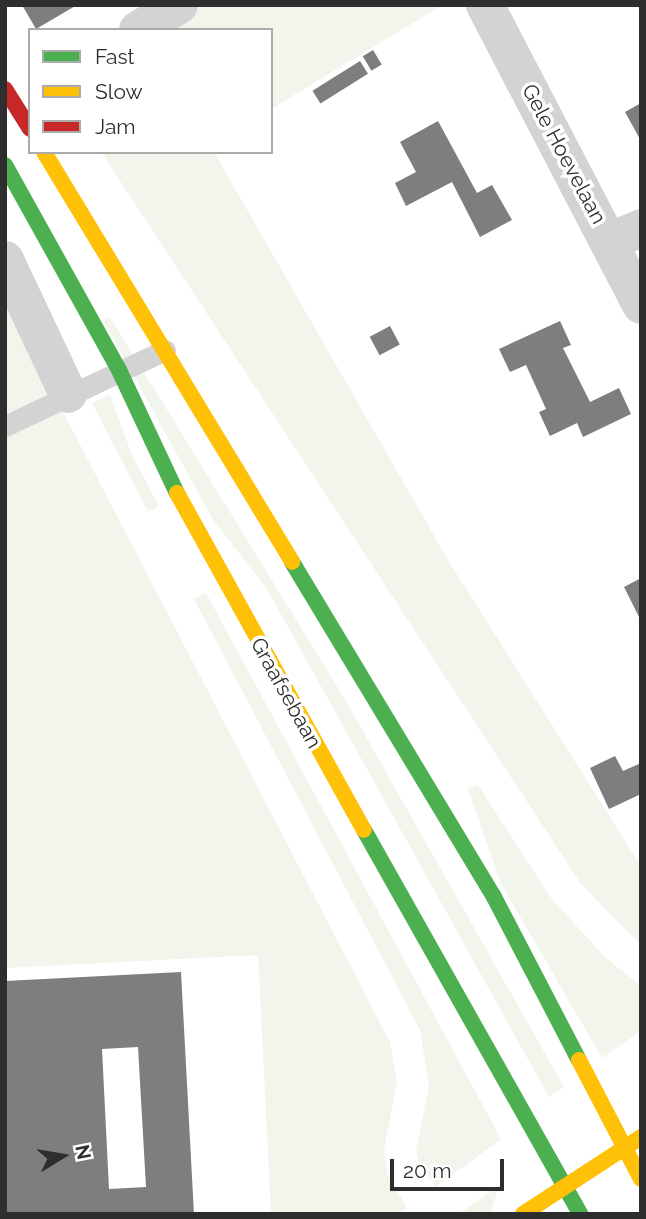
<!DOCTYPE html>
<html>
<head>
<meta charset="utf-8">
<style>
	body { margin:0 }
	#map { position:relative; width:646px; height:1219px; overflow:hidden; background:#fff; font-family:Raleway,sans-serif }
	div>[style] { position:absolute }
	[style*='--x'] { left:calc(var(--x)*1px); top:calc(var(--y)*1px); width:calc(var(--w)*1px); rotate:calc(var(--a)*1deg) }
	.green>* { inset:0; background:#f1f5eb }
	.building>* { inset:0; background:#7e7e7e; transform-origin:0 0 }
	.lane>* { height:21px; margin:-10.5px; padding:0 10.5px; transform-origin:10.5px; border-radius:10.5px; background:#d3d3d3 }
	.street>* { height:38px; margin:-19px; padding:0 19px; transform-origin:19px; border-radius:19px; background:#d3d3d3 }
	.fast>* { height:16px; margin:-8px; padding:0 8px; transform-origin:8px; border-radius:8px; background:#4caf50 }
	.slow>* { height:16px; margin:-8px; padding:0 8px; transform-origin:8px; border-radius:8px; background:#ffc107 }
	.jam>* { height:16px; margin:-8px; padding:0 8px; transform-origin:8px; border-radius:8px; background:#c62828 }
	span { translate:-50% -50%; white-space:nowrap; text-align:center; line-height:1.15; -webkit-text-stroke:7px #fff; paint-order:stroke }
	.street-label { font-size:21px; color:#2e2e2e }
	.frame { position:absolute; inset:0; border:7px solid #2e2e2e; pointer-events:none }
	.legend { position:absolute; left:28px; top:28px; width:245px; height:126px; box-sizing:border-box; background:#fff; border:2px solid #ababab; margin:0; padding:9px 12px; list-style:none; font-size:21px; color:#2e2e2e }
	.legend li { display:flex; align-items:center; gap:14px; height:35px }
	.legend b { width:35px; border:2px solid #ababab }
	.north { position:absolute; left:28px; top:1121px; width:70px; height:70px; -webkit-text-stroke:5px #fff; paint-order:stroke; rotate:79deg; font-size:19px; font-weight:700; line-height:28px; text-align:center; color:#2e2e2e }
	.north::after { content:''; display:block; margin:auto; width:24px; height:32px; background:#2e2e2e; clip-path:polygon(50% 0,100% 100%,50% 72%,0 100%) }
	.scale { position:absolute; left:390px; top:1159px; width:114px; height:32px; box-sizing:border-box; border:4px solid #2e2e2e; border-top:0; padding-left:9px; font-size:21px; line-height:24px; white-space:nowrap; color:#2e2e2e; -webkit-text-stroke:5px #fff; paint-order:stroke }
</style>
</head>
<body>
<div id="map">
	<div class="green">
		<div style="clip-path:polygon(203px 5px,443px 5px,271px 109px,271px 30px,166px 30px)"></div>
		<div style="clip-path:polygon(101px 152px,214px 152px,448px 560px,641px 866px,641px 945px,581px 884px)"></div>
		<div style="clip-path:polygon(5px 300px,390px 1042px,397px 1083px,384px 1149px,388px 1175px,407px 1208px,399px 1214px,271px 1214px,258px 955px,5px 968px)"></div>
		<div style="clip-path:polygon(110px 317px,343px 696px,564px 1087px,549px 1097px,268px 591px,212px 518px,103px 320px)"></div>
		<div style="clip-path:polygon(110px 395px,132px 455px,159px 506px,148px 512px,92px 403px)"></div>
		<div style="clip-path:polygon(206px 593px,501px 1139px,436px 1187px,419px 1162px,416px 1150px,429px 1086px,420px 1030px,194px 599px)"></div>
		<div style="clip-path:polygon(478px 785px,551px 898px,606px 958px,641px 986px,641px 1031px,602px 1058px,501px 884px,468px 789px)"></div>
		<div style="clip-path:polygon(500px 1184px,490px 1214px,459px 1214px)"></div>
	</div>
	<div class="building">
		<div style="clip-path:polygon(22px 5px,77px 5px,36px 29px)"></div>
		<div style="left:373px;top:50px;width:17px;height:12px;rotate:59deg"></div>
		<div style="left:360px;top:61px;width:15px;height:56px;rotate:58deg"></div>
		<div style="clip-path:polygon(641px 103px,641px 141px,625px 112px)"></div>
		<div style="clip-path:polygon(438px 121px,477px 193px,492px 185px,512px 220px,480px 237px,452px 182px,406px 206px,395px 183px,416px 172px,400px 142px)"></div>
		<div style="clip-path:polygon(560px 321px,571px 345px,563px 348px,590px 402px,619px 388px,631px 414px,583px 437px,577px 423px,550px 436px,539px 412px,546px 409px,526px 365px,510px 372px,499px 349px)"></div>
		<div style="left:390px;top:326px;width:21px;height:23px;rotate:62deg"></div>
		<div style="clip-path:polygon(641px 578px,641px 621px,624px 587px)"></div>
		<div style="clip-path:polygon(615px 756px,623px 771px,641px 763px,641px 794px,609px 809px,590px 768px)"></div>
		<div style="clip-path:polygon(evenodd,181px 972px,194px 1214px,5px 1214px,5px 981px,181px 972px,138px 1047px,146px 1187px,109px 1189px,102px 1049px,138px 1047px)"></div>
	</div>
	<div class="lane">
		<div style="--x:5;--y:426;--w:177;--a:-25.4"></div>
	</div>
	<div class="street">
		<div style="--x:485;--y:5;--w:338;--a:62.5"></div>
		<div style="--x:138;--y:30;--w:48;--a:-31.4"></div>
		<div style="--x:611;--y:241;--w:33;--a:-23"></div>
		<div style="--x:5;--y:260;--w:148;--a:64.8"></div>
	</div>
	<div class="fast">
		<div style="--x:5;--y:165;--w:235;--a:60.9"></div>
		<div style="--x:119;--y:370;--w:136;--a:64.8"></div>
		<div style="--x:292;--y:562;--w:391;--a:58.9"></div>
		<div style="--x:494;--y:897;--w:184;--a:62.5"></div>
		<div style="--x:364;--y:830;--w:441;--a:60.6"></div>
	</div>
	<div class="slow">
		<div style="--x:44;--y:152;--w:479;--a:58.8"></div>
		<div style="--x:177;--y:493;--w:385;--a:61"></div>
		<div style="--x:579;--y:1060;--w:134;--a:62.5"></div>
		<div style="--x:523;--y:1214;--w:141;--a:-33.1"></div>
	</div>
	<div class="jam">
		<div style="--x:5;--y:89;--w:47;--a:58"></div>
	</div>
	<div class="street-label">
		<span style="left:564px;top:154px;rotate:62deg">Gele Hoevelaan</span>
		<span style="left:286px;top:693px;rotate:61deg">Graafsebaan</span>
	</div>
	<div class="frame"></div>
	<ul class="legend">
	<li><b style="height:9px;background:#4caf50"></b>Fast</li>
	<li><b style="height:9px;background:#ffc107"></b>Slow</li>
	<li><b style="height:9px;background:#c62828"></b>Jam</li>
	</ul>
	<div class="north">N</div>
	<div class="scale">20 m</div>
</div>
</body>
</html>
